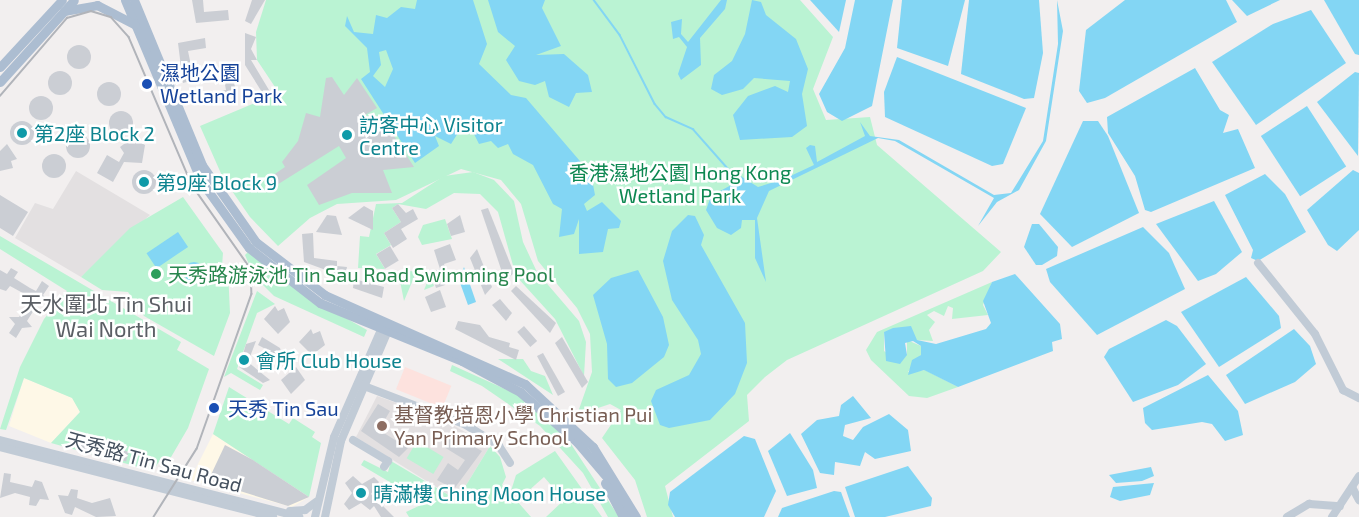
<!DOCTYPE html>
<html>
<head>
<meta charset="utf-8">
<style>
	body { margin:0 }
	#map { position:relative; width:1359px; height:517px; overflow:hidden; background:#f2efef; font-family:"Exo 2","Noto Sans TC",sans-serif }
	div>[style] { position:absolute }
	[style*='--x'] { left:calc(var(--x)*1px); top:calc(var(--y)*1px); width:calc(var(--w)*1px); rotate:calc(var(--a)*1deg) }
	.commercial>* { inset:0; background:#fef8e7 }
	.education>* { inset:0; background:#e3e0e1 }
	.medical>* { inset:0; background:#fde2de; transform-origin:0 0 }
	.green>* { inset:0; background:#baf3d3; transform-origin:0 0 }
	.water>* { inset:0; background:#83d6f4; transform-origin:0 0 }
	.round { border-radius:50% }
	.stream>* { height:1.5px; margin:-0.75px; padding:0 0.75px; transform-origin:0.75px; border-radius:0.75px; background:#83d6f4 }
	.building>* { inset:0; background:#cbced4; transform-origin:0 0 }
	.minor>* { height:8px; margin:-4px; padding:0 4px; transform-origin:4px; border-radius:4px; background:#c1cbd6 }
	.major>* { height:9px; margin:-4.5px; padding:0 4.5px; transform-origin:4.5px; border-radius:4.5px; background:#acbdd1 }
	.tram>* { height:1.5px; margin:-0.75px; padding:0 0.75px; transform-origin:0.75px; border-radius:0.75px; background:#b1b4ba }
	.dots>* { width:16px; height:16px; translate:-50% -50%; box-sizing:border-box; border:3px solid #fff; border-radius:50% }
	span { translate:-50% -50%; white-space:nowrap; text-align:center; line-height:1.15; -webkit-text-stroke:5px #fff; paint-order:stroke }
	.transit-label { font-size:20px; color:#164399 }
	.left { translate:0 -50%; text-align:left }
	.culture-label { font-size:20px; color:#0d838f }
	.park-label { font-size:20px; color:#0e8852 }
	.leisure-label { font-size:20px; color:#27864d }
	.education-label { font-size:20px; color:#785e54 }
	.street-label { font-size:20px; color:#45515f }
	.quarter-label { font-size:22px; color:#5b5f65 }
</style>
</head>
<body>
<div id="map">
	<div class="commercial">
		<div style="clip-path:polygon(24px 378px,73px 398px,80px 412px,51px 443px,9px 426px)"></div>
		<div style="clip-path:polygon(213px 434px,309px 497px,292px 507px,190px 480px)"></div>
	</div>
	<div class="education">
		<div style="clip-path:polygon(76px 171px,150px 215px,81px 277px,15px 238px,35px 203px,53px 209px)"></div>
		<div style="clip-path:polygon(377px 396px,442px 419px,490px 446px,457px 500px,356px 437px)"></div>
	</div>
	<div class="medical">
		<div style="left:405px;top:367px;width:50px;height:24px;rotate:22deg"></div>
	</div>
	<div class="green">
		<div style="clip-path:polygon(266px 0,800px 0,833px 37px,813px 89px,826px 120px,870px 117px,877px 145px,1001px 252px,983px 271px,787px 360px,765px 377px,747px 395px,749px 421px,665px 486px,673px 517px,647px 517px,635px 480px,602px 438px,621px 410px,610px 404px,577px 415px,592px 372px,590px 334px,577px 308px,538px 261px,521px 204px,501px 180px,461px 169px,396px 200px,337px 204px,310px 218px,278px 246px,250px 217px,223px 178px,200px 126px,279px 93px,257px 60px,256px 32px)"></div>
		<div style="clip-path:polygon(473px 172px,494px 180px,514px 201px,523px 242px,537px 272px,579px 321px,586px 342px,584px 376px,555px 319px,516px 276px,498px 212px,480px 194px,454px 193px,426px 209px,398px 204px,392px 208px,401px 222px,384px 233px,391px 245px,376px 254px,385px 269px,358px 268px,360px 236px,369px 237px,376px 204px,402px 203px,444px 176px)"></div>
		<div style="clip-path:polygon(183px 197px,223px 253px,222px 266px,228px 270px,230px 313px,214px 356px,144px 316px,128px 292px,102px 290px,81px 277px,130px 228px)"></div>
		<div style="clip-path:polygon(445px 219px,452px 239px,422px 245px,418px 237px,423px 225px)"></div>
		<div style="clip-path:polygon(0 236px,181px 342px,177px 350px,209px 369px,188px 428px,167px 464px,160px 460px,153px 471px,51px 443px,80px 412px,72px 398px,24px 378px,6px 430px,0 429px,20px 367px,44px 319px,67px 291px,0 249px)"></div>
		<div style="clip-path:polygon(249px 251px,301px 293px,367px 330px,364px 337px,274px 296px,254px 276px,245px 255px)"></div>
		<div style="clip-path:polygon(407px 271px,429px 272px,434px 286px,424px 290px,428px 280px,415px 275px,404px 301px,400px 281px)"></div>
		<div style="clip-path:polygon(992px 282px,983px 305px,988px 315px,952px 319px,953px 308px,948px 306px,944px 316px,934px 311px,927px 315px,935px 322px,929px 330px,933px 341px,917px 340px,899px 330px,884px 332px,884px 351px,900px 363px,907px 354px,907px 340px,921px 346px,921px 355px,908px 372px,925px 370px,958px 387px,927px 398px,909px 396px,871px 360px,866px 350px,877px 332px)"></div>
		<div style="clip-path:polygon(257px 291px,275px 304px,257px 313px,237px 369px,263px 385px,260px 390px,231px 373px,224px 377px)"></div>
		<div style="clip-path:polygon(498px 359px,523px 359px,531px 371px,545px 376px,553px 395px)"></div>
		<div style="clip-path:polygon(452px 365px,518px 395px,565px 435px,619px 517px,608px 517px,583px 473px,540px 426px,482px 386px,450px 371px)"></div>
		<div style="clip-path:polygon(229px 387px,289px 424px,293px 418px,315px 432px,312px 437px,321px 443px,309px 497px,213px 434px)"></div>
		<div style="left:417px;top:441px;width:31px;height:20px;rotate:31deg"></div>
		<div style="clip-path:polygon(490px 446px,500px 457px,506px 477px,502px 485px,510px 494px,516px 475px,555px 451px,602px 517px,546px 517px,564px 500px,544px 477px,517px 501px,531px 517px,409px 517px,406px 512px,425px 503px,361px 465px,364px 460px,388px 472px,391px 461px,457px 500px)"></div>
	</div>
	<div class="water">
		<div style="clip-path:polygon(evenodd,417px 0,473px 0,487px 44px,479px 64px,511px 95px,526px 98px,591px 174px,595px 195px,584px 204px,587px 211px,602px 202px,621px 221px,619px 228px,608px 229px,603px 252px,579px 254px,579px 219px,574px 234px,559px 237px,562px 209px,553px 204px,533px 165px,513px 154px,508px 144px,498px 148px,491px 141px,479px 144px,474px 134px,458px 133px,451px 144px,435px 136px,439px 146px,415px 163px,361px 79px,370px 72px,367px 48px,345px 26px,347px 16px,354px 32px,373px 34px,376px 15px,387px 18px,401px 7px,415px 9px,417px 0,386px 50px,393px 69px,385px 87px,373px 76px,381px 65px,379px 52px,386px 50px)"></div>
		<div style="clip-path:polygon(488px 0,545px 0,542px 8px,561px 46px,536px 55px,564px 54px,588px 75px,592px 92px,576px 93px,569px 107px,549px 97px,545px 81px,535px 85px,519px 81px,506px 60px,515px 46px,498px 32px)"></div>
		<div style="clip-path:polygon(721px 0,727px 0,725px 9px,700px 38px,701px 65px,681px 80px,678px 74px,687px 47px,679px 37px,673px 39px,671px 22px,682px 19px,681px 34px,688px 42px)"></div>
		<div style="clip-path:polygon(752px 0,761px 2px,766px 15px,796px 39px,808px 69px,802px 94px,807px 126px,792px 137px,740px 140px,733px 115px,748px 96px,775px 86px,788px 92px,790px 81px,754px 78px,743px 89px,722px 95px,711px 89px,714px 75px,732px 61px,745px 34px)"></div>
		<div style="clip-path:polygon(810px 0,846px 0,839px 32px)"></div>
		<div style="clip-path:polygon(855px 0,893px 0,872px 106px,842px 121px,827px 112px,819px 94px,845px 48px)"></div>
		<div style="clip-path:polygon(902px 0,965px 0,948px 66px,897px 48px)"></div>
		<div style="clip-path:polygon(969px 0,1039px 0,1043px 53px,1034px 98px,1024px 99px,961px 74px)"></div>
		<div style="clip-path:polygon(1057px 0,1063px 31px,1046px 141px,1019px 190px,997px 202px,978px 226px,994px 198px,895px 141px,878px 138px,769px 191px,757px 218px,766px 282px,755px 258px,755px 220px,742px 220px,741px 228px,731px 235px,717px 228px,706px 210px,711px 196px,733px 184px,731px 170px,758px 187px,784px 179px,814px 165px,806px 148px,810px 145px,815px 146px,817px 162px,865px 136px,860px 122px,870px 136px,899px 140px,994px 195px,1011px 193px,1043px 141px,1058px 44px)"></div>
		<div style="clip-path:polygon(1125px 0,1226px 0,1237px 22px,1105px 98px,1087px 103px,1079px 91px,1086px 30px)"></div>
		<div style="clip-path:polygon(1232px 0,1280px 0,1247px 16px)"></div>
		<div style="clip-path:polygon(1324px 0,1359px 0,1359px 55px,1355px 54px)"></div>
		<div style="clip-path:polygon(1311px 10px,1346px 63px,1256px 125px,1212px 62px,1273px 24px)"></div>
		<div style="clip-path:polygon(897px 57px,1026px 108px,1003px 164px,992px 166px,885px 117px,884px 92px)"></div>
		<div style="clip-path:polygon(1195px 68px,1220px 110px,1229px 115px,1223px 133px,1238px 129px,1255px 168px,1151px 212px,1145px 210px,1135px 176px,1108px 133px,1107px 117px)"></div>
		<div style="clip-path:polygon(1355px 72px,1359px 73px,1358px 156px,1317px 102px)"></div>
		<div style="left:1307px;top:106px;width:72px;height:55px;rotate:57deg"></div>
		<div style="clip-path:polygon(1083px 121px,1098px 121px,1108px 136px,1139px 213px,1072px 247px,1040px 214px)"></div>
		<div style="clip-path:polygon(1353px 170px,1359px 173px,1359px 230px,1337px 251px,1328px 245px,1307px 210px)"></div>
		<div style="clip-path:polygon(1265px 174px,1285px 194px,1306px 232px,1258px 261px,1251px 258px,1253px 250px,1225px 195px)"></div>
		<div style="clip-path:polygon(1214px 201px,1242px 252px,1216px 274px,1198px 281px,1156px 224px)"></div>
		<div style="clip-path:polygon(688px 215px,695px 216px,704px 235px,701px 245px,745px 323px,747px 363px,735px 394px,710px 420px,669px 428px,660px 425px,651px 401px,656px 390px,689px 375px,701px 354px,698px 340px,672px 300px,663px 261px,672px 231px)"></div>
		<div style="clip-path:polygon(1032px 224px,1039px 224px,1058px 247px,1057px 256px,1042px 265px,1036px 265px,1024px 247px)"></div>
		<div style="clip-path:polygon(1143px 227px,1169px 253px,1185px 289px,1097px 335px,1050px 282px,1046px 269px)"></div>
		<div style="left:178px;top:232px;width:18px;height:38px;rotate:56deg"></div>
		<div class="round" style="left:184px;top:262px;width:20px;height:20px"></div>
		<div style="clip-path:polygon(464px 267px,476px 302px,468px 305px,459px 280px)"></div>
		<div style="clip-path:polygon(638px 270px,663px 317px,669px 345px,664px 357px,632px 383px,616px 387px,608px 379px,607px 344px,593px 295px,611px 278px)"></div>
		<div style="clip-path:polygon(1015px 274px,1060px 324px,1062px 339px,1052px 342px,1053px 351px,958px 387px,924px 370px,908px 375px,912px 360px,921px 355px,921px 346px,913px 341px,905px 343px,907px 355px,900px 364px,886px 361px,884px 332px,893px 328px,911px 326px,917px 340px,936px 344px,986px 329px,991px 323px,983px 301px,992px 282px)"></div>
		<div style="clip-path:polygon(1246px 277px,1279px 316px,1281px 328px,1219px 367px,1181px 312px)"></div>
		<div style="clip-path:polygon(1166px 320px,1177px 326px,1206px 364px,1178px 385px,1133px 402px,1104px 357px,1109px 349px)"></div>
		<div style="clip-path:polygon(1294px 329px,1310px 346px,1316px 364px,1295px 382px,1245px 404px,1226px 375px)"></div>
		<div style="clip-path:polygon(1208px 375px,1238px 411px,1243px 435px,1225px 441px,1212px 424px,1202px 422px,1152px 430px,1145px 423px,1143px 408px)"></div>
		<div style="clip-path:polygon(853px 396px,871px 418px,845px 425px,843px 436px,853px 440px,863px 427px,889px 414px,908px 430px,911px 451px,875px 459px,865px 452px,860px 466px,835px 462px,834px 475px,820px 473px,801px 434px,817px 420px,839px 416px,841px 405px)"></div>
		<div style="clip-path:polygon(790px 433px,813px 470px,817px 488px,787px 496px,768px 451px)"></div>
		<div style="clip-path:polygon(744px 436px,755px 439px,776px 491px,764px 517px,675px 517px,668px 505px,670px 492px)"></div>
		<div style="clip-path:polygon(908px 466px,932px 498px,931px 506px,885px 517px,855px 517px,845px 487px)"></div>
		<div style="clip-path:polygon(1151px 467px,1154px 476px,1142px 481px,1116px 483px,1109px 475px)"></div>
		<div style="clip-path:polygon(1154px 483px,1150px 495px,1120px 501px,1110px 497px,1113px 487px)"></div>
		<div style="clip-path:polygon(834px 491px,841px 492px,850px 517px,778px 517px,782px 508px)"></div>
	</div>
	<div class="stream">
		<div style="--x:594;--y:0;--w:44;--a:53.4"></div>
		<div style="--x:620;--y:35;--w:77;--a:63.1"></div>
		<div style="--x:655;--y:104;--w:17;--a:50"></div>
		<div style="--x:666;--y:117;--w:30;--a:24"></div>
		<div style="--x:693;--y:129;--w:57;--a:48.5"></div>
	</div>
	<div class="building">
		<div style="clip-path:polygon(192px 0,203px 0,204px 12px,228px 10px,229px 20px,196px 23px)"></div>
		<div style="clip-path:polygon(252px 0,265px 0,251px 24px,245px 21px)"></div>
		<div style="clip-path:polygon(245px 33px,256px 37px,251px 49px,257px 60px,251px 60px,272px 95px,265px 97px,245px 65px)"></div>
		<div style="clip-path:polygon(205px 38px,206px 48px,188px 51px,194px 80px,183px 83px,178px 43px)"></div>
		<div class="round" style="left:67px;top:45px;width:24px;height:24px"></div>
		<div style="clip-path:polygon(231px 63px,237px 99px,210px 103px,209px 93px,226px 90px,221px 64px)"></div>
		<div class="round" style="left:48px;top:71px;width:24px;height:24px"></div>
		<div style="clip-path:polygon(332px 77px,344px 95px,357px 78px,377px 108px,365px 115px,371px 124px,382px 117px,414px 167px,383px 170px,392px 193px,352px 193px,319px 205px,307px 185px,346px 158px,339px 146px,272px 188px,266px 180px,285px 167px,282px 162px,298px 141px,306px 113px,320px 117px,326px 78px)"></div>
		<div class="round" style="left:97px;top:82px;width:24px;height:24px"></div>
		<div class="round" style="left:29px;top:96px;width:24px;height:24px"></div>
		<div class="round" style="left:109px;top:111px;width:24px;height:24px"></div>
		<div class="round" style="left:10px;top:121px;width:24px;height:24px"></div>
		<div class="round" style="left:66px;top:134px;width:24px;height:24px"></div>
		<div style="clip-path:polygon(132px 138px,145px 145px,142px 163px,124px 162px,113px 182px,97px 173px,107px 155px,119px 162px,124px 153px,120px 147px)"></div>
		<div style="clip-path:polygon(7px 144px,17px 159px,11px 161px,13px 168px,0 171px,0 151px)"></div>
		<div class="round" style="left:42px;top:154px;width:24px;height:24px"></div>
		<div class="round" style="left:132px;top:170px;width:24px;height:24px"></div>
		<div style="clip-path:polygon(0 195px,28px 212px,13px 236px,0 228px)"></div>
		<div style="clip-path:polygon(398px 204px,406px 213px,413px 209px,418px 219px,401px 229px,407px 239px,393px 248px,384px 233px,401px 222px,392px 208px)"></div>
		<div style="clip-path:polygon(364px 206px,373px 211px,373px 230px,348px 218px)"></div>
		<div style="clip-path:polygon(488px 208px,514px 273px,505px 281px,481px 210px)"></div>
		<div style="clip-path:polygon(327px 215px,336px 216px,342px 235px,316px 232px)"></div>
		<div style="clip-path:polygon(460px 215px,465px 232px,451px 236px,447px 224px)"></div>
		<div style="clip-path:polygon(313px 233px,314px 258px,337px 261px,337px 266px,347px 267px,345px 277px,304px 262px,302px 234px)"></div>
		<div style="clip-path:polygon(450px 244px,456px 260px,444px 264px,451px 283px,436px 288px,431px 272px,440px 269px,434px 250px)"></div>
		<div style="left:390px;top:246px;width:17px;height:16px;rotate:59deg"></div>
		<div style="clip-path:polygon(477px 249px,492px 287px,485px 295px,470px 258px)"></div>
		<div style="clip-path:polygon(11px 268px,18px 272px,14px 278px,30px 288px,36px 291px,42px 281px,49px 286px,43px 295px,49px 302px,39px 302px,27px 321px,32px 327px,22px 328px,16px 338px,9px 333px,15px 324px,9px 317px,19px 317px,32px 298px,10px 286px,6px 291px,0 289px,0 270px,7px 274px)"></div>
		<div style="clip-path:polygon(354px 279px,384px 287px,382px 298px,353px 288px)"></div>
		<div style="clip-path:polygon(516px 286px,556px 323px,550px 333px,511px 291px)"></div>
		<div style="clip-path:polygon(440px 290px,446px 307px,431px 312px,425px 297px)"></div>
		<div style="clip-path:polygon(500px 299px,512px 313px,506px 321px,492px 305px)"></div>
		<div style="clip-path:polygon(275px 306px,278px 311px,284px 308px,290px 322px,278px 334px,264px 319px)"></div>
		<div style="clip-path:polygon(458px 321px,480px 325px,489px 337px,510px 343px,509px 347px,519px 350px,516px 360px,455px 329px)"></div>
		<div style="left:524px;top:326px;width:20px;height:9px;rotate:49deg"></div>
		<div style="clip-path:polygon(311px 329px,313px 334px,320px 331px,325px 345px,312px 355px,299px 342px)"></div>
		<div style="clip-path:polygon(262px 337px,280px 348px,283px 358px,258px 345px)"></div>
		<div style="clip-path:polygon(562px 337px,588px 382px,582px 388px,555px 343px)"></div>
		<div style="clip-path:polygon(256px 341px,248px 362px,270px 380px,263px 383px,239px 367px,246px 344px)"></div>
		<div style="clip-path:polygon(543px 353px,565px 392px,558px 396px,537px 356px)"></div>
		<div style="clip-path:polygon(296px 367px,305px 380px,291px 394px,281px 380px)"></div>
		<div style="clip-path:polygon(378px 404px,390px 411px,379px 430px,408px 448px,399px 457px,361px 431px)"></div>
		<div style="clip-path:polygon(452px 435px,482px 451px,454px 489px,437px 480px,448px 463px,458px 470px,465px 460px,444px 447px)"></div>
		<div style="left:81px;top:440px;width:49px;height:10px;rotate:14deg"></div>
		<div style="clip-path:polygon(225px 445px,253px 460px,309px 497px,288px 506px,208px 481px)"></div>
		<div style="clip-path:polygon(4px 473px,11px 474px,10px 482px,32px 487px,35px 480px,42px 482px,49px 500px,40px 499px,36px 506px,29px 505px,30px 497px,15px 493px,0 498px)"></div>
		<div style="clip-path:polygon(353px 476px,362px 484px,374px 477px,379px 482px,371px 494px,394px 517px,381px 517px,374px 506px,370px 510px,361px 503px,349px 510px,344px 504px,352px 493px,345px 483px)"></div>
		<div style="clip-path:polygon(71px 489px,78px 490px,77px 498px,92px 503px,110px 498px,116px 516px,96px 517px,75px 507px,72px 515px,65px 513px,58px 495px,68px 496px)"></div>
		<div style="clip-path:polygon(402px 489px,426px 503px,402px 503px)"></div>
	</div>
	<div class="minor">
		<div style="--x:1258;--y:263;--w:91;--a:51.2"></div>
		<div style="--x:1315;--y:334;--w:63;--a:63.4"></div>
		<div style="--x:1343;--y:390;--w:18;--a:27"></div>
		<div style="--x:364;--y:386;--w:109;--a:20.9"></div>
		<div style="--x:466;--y:425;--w:39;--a:32"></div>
		<div style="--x:499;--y:446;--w:20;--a:57"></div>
		<div style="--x:0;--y:440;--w:309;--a:14.4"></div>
		<div style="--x:353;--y:440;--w:41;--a:31"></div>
		<div style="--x:388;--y:461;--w:7;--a:124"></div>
		<div style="--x:0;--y:447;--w:282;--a:14.4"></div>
		<div style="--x:1352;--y:487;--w:15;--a:62"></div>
		<div style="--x:290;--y:511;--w:15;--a:-4"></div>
		<div style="--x:305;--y:510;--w:14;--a:-36"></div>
		<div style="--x:315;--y:517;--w:82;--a:-76.6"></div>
		<div style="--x:334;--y:437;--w:124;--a:-66.3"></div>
		<div style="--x:325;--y:517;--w:78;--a:-78.1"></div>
		<div style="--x:341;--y:441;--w:125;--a:-66.9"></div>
		<div style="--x:1287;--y:517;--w:26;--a:-31"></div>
		<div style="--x:1309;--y:504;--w:31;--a:4"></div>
		<div style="--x:1332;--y:517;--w:49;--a:-56.6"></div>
	</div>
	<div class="major">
		<div style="--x:125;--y:0;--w:196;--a:67.2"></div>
		<div style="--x:201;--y:181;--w:82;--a:54.4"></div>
		<div style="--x:249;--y:248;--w:90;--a:37.8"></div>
		<div style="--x:320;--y:303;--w:153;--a:22.2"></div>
		<div style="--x:462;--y:361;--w:66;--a:28.1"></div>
		<div style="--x:520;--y:392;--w:76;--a:41.3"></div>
		<div style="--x:577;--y:442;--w:51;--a:49.8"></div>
		<div style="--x:610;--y:481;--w:41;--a:60.9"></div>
		<div style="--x:134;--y:0;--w:178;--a:67.6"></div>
		<div style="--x:202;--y:165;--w:94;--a:55"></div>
		<div style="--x:256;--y:242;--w:87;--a:37.5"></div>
		<div style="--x:325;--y:295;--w:219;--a:24"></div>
		<div style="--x:525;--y:384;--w:93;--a:42.8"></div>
		<div style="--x:593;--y:447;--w:82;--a:58.4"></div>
		<div style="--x:64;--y:11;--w:34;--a:-10"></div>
		<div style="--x:97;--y:5;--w:42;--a:27.2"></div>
		<div style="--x:0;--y:67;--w:91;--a:-47.2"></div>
		<div style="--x:0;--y:82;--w:110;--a:-47.9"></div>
		<div style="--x:605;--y:483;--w:38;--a:62"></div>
	</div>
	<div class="tram">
		<div style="--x:0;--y:96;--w:103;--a:-49.3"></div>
		<div style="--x:67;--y:18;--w:25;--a:-16"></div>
		<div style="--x:91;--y:11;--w:21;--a:17"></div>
		<div style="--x:111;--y:17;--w:27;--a:48"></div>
		<div style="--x:129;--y:37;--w:161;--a:66.9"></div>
		<div style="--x:192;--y:185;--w:103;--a:54.9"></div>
		<div style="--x:251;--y:269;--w:25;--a:88"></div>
		<div style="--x:252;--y:294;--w:164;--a:109.5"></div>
		<div style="--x:197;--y:449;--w:80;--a:122.3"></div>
	</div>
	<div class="dots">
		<div style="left:147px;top:84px;background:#1a4fb4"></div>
		<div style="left:22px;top:133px;background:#0f9aa8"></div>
		<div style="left:347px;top:135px;background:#0f9aa8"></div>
		<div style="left:144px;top:182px;background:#0f9aa8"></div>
		<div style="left:156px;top:274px;background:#2e9e5b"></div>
		<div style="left:244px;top:360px;background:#0f9aa8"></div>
		<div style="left:214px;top:408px;background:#1a4fb4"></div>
		<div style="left:382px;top:426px;background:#8d6e63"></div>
		<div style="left:361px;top:493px;background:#0f9aa8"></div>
	</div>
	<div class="transit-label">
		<span class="left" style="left:160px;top:84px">濕地公園<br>Wetland Park</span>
		<span class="left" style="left:228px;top:408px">天秀 Tin Sau</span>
	</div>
	<div class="culture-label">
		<span class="left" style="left:359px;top:136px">訪客中心 Visitor<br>Centre</span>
		<span class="left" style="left:34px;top:133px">第2座 Block 2</span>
		<span class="left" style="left:156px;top:182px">第9座 Block 9</span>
		<span class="left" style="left:256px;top:360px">會所 Club House</span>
		<span class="left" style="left:373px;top:493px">晴滿樓 Ching Moon House</span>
	</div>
	<div class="park-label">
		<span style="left:680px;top:184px">香港濕地公園 Hong Kong<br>Wetland Park</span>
	</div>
	<div class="leisure-label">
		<span class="left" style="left:168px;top:274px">天秀路游泳池 Tin Sau Road Swimming Pool</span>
	</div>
	<div class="education-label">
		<span class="left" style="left:394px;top:426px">基督教培恩小學 Christian Pui<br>Yan Primary School</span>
	</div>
	<div class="street-label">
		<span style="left:154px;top:462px;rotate:15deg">天秀路 Tin Sau Road</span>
	</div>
	<div class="quarter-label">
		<span style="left:106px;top:316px">天水圍北 Tin Shui<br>Wai North</span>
	</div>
</div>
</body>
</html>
